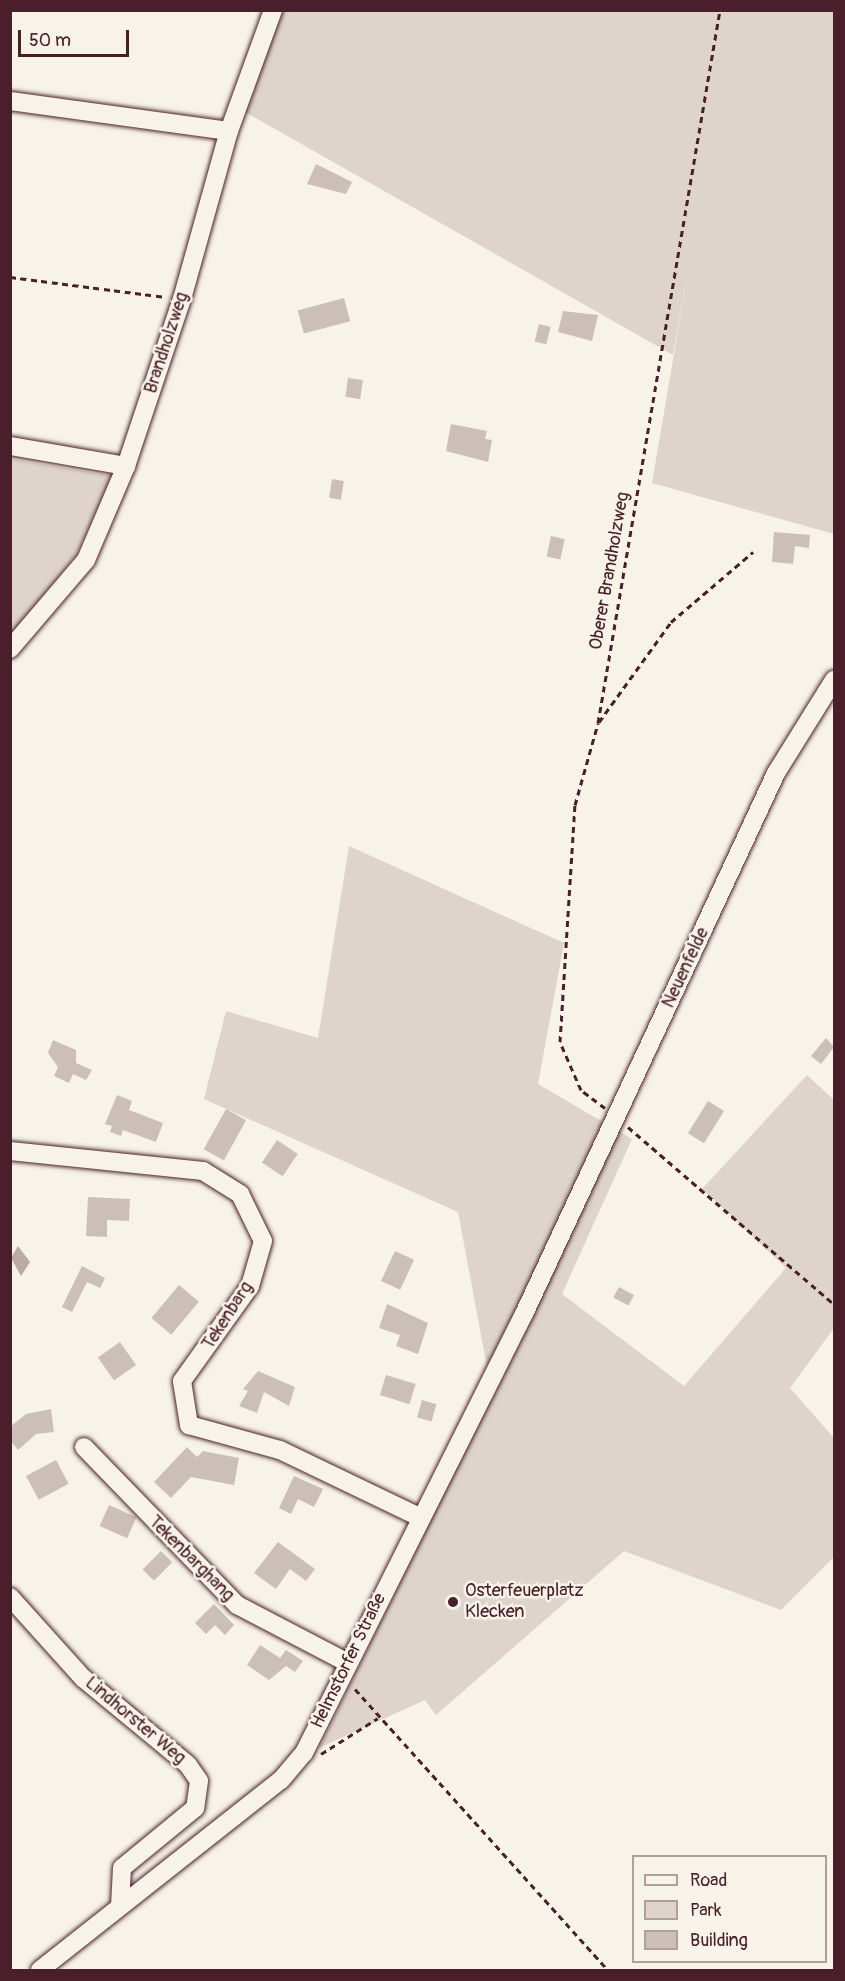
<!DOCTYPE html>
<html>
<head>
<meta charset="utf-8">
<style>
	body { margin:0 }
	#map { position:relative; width:845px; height:1981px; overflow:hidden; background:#f7f3e8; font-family:Pangolin,sans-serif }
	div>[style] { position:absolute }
	.green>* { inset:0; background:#ded4cc }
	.water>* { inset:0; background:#bcaaa7 }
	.building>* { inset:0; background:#ccbfb9; transform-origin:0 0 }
	.path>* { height:3px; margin-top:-1.5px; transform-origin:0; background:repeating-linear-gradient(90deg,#4a1f2b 0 6px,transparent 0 10.5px) }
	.roads { filter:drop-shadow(0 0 2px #4a1f2b) drop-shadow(0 0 2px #4a1f2b) }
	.minor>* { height:18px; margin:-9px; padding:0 9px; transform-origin:9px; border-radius:9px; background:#f7f3e8 }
	.dots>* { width:16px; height:16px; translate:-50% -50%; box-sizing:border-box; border:3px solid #f7f3e8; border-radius:50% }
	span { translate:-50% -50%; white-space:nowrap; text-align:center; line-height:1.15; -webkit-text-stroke:5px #f7f3e8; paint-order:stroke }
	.street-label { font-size:18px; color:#4a1f2b }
	.poi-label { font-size:18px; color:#4a1f2b }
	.left { translate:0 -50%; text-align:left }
	.frame { position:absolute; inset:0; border:12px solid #4a1f2b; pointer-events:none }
	.legend { position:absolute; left:632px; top:1855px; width:195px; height:108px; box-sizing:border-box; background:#f7f3e8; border:2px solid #b29e9c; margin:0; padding:8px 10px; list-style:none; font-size:18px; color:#4a1f2b }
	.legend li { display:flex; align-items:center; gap:12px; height:30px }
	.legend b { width:30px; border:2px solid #b29e9c }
	.scale { position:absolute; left:18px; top:30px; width:111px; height:27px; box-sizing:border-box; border:3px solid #4a1f2b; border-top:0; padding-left:8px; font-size:18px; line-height:21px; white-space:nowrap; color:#4a1f2b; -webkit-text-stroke:4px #f7f3e8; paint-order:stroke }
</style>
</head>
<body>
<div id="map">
	<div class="green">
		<i style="clip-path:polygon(281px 11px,834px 11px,834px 534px,652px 483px,688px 271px,673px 355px,245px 112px)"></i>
		<i style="clip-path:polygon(11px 459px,112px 476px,77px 554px,11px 636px)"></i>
		<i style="clip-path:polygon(349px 846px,564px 943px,538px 1084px,632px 1139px,562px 1294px,684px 1386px,786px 1268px,702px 1189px,807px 1075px,834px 1100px,834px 1328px,790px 1388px,834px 1438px,834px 1557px,781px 1610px,624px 1551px,436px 1715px,425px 1700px,319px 1748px,492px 1394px,458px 1212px,204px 1099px,226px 1011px,318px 1038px)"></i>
	</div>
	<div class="water">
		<i style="clip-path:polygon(18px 1246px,30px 1262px,21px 1276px,11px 1258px)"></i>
	</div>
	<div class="building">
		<i style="clip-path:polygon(316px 164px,352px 182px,346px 194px,307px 184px)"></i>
		<i style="left:344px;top:298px;width:24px;height:48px;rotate:75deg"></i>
		<i style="clip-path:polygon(563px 311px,598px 315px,592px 341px,558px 332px)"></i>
		<i style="left:539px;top:324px;width:12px;height:18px;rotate:14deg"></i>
		<i style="left:348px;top:378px;width:15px;height:19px;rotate:8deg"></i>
		<i style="clip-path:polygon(451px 424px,487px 431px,485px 439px,492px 440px,488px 462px,446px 451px)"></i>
		<i style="left:332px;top:479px;width:12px;height:19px;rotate:9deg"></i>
		<i style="clip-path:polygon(774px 532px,810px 535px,809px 548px,795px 546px,793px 564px,772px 562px)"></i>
		<i style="left:551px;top:536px;width:14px;height:21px;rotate:12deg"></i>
		<i style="clip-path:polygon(826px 1038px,834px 1047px,821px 1064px,811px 1056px)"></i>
		<i style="clip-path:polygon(53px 1040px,76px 1050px,76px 1063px,92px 1070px,86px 1080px,73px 1074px,69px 1083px,54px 1076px,58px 1067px,48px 1053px)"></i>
		<i style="clip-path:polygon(117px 1095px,132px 1101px,129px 1110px,163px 1123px,156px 1142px,123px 1130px,121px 1136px,110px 1132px,112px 1126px,105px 1124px)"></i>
		<i style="left:708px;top:1101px;width:19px;height:38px;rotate:32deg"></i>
		<i style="left:226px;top:1109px;width:23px;height:46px;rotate:29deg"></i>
		<i style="left:277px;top:1140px;width:25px;height:27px;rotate:34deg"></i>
		<i style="clip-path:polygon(88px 1197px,130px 1199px,129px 1221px,107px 1220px,107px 1237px,86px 1236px)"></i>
		<i style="left:395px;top:1251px;width:21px;height:33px;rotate:25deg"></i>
		<i style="clip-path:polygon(82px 1266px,105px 1278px,100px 1288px,87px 1282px,72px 1312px,62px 1307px)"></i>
		<i style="left:179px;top:1285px;width:26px;height:43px;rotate:40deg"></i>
		<i style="left:619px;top:1287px;width:17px;height:12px;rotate:28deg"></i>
		<i style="clip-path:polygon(387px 1304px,428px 1323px,418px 1354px,396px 1346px,400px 1335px,379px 1328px)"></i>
		<i style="left:120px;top:1342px;width:28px;height:27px;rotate:55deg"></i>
		<i style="clip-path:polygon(258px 1371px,295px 1387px,289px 1406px,264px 1392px,257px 1413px,239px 1406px,248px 1391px,243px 1389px)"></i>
		<i style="left:386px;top:1375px;width:31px;height:21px;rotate:17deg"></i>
		<i style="left:422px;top:1400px;width:15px;height:18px;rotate:16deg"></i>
		<i style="clip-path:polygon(51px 1409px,54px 1432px,36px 1434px,18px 1450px,10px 1440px,10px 1427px,26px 1414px)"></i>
		<i style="clip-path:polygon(187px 1447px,197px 1457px,203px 1451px,239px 1458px,234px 1485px,191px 1477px,171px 1498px,154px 1482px)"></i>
		<i style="left:56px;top:1460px;width:27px;height:34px;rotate:62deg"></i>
		<i style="clip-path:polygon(294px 1476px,323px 1489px,314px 1507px,298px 1499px,291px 1514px,279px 1508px)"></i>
		<i style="left:109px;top:1505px;width:30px;height:23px;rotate:24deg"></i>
		<i style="clip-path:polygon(278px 1542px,315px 1569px,306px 1581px,290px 1569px,276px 1589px,254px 1573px)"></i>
		<i style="left:161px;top:1551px;width:16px;height:26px;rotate:45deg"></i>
		<i style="clip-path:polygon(214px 1604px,234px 1625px,225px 1635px,215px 1625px,206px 1634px,195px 1623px)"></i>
		<i style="clip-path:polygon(260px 1645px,280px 1658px,286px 1650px,303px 1661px,295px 1672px,286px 1666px,269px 1680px,247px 1665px)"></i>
	</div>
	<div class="path">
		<i style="left:10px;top:277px;width:157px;rotate:7.3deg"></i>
		<i style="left:599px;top:722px;width:123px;rotate:-54.2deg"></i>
		<i style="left:671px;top:622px;width:108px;rotate:-40.5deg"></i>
		<i style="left:605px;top:1108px;width:30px;rotate:-143deg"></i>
		<i style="left:581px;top:1090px;width:52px;rotate:-113.6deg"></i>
		<i style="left:560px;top:1042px;width:237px;rotate:-86.4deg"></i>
		<i style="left:575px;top:805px;width:85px;rotate:-74.3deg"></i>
		<i style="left:598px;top:723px;width:723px;rotate:-80.29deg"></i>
		<i style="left:628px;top:1127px;width:272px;rotate:40.7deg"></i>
		<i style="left:355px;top:1689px;width:378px;rotate:48deg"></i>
		<i style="left:321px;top:1754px;width:67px;rotate:-32.3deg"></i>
	</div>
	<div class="roads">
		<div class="minor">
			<i style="left:10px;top:101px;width:221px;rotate:7.8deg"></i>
			<i style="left:10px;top:446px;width:118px;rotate:9.8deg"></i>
			<i style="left:10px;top:649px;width:117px;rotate:-49.5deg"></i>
			<i style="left:86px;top:560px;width:102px;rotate:-66.9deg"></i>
			<i style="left:126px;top:466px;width:176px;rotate:-71.5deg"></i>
			<i style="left:182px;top:299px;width:174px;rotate:-74.4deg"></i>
			<i style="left:229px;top:131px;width:129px;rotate:-70deg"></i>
			<i style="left:10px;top:1151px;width:194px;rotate:5.9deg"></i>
			<i style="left:203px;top:1171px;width:44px;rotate:31.9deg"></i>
			<i style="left:240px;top:1194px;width:52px;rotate:63.9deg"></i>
			<i style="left:263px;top:1241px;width:47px;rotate:106.1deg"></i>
			<i style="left:250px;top:1286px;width:117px;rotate:125.6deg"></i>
			<i style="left:182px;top:1381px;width:45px;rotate:81deg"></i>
			<i style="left:189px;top:1425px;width:94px;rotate:15.4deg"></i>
			<i style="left:280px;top:1450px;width:154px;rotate:25.7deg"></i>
			<i style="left:84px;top:1447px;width:220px;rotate:45.9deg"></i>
			<i style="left:237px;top:1605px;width:125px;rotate:27.6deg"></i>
			<i style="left:10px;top:1597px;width:109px;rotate:48deg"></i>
			<i style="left:83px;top:1678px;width:136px;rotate:39.6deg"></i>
			<i style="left:188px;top:1765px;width:19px;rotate:55deg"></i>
			<i style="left:199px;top:1781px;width:27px;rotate:98deg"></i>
			<i style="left:195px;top:1808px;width:94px;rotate:140.6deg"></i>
			<i style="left:122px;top:1868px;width:38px;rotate:93deg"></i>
			<i style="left:40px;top:1970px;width:307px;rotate:-38.3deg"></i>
			<i style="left:281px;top:1780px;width:35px;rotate:-50deg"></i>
			<i style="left:304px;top:1753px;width:491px;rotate:-63.4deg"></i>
			<i style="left:524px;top:1314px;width:597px;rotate:-65.02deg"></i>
			<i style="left:776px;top:773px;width:110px;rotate:-58.1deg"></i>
		</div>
	</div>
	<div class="dots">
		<i style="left:453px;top:1602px;background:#4a1f2b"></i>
	</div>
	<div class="street-label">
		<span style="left:167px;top:343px;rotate:-72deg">Brandholzweg</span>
		<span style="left:610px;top:571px;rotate:-80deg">Oberer Brandholzweg</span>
		<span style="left:686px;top:968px;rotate:-65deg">Neuenfelde</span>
		<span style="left:228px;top:1316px;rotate:-57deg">Tekenbarg</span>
		<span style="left:191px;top:1559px;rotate:45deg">Tekenbarghang</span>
		<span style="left:349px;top:1661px;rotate:-64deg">Helmstorfer Straße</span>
		<span style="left:135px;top:1721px;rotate:40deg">Lindhorster Weg</span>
	</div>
	<div class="poi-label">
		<span class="left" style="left:465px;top:1602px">Osterfeuerplatz<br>Klecken</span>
	</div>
	<div class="frame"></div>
	<ul class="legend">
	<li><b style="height:8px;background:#f7f3e8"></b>Road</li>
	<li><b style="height:16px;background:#ded4cc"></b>Park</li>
	<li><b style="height:16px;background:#ccbfb9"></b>Building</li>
	</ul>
	<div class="scale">50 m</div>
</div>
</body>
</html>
